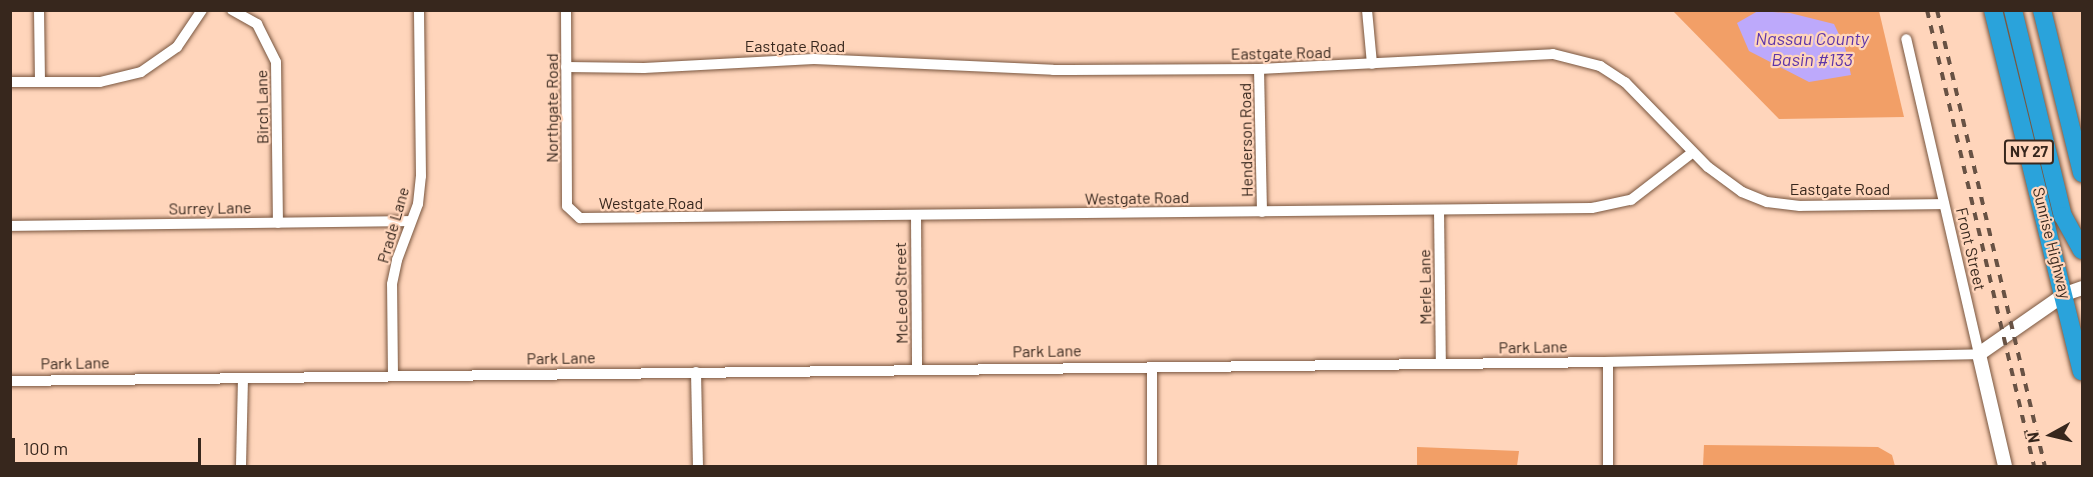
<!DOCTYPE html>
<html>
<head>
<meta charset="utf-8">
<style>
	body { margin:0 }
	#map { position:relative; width:2093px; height:477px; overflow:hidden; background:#ffd5bb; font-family:Barlow,sans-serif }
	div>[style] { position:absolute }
	.built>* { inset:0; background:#f8c8a9 }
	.green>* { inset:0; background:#f29f67 }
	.water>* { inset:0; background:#bda9fb }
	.roads { filter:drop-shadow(0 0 2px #79563f) drop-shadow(0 0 2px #79563f) }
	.street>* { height:10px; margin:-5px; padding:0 5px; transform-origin:5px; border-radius:5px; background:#fff }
	.secondary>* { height:14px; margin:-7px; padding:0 7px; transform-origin:7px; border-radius:7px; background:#fff }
	.highway>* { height:18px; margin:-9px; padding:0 9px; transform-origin:9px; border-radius:9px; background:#2aa3db }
	.rail>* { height:4px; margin-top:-2px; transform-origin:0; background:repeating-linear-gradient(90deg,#685244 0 8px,transparent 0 16px) }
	span { translate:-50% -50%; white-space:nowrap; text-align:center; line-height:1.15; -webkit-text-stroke:4.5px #ffd5bb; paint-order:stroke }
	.shield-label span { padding:2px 4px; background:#ffd5bb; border:2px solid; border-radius:4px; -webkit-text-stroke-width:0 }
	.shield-label { font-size:15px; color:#37271d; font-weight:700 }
	.street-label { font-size:16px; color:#37271d }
	.water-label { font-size:18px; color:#5e35a9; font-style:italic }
	.frame { position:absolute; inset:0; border:12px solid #37271d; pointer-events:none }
	.north { position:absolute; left:2021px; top:405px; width:60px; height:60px; -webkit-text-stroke:4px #ffd5bb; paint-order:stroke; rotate:262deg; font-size:16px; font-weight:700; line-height:24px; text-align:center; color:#37271d }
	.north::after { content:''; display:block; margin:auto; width:21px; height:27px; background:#37271d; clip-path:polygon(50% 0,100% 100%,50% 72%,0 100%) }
	.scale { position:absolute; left:12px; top:438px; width:189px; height:27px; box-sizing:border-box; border:3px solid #37271d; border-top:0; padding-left:8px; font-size:18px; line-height:21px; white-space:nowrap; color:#37271d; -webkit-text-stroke:4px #ffd5bb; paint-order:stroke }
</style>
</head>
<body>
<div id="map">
	<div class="built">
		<i style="clip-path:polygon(2055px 11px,2082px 11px,2082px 121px)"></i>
	</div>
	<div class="green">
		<i style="clip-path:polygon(1673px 11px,1879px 11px,1904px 117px,1779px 119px)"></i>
		<i style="clip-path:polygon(1704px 445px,1878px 447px,1892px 455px,1895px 466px,1703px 466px)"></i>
		<i style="clip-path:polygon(1417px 447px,1519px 451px,1517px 466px,1417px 466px)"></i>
	</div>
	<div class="water">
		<i style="clip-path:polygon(1758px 11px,1790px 13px,1834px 24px,1845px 47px,1851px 75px,1809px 82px,1749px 51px,1737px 23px)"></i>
	</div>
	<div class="roads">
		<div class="street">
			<i style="left:39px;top:10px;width:72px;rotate:89.2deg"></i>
			<i style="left:232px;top:10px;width:29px;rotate:29deg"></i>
			<i style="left:257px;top:24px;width:42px;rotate:63.4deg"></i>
			<i style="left:276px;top:62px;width:161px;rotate:89.3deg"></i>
			<i style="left:566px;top:10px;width:196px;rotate:89.7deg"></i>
			<i style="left:567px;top:206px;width:18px;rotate:43deg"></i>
			<i style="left:580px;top:218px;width:1012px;rotate:-0.57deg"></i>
			<i style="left:1592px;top:208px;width:40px;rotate:-12deg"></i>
			<i style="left:1631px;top:200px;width:78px;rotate:-37.7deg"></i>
			<i style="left:1367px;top:10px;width:54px;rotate:84.7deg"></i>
			<i style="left:566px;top:67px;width:78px;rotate:0.7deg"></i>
			<i style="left:644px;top:68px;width:170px;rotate:-3deg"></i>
			<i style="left:814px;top:59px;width:239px;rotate:2.6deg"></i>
			<i style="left:1053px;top:70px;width:206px;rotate:-0.3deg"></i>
			<i style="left:1259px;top:69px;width:294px;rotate:-2.9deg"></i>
			<i style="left:1553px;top:54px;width:49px;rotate:14.3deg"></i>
			<i style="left:1600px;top:66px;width:30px;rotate:33deg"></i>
			<i style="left:1625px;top:82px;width:119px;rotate:45.7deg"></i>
			<i style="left:1708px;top:167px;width:42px;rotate:36.3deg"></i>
			<i style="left:1742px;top:192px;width:27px;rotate:22deg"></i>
			<i style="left:1767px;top:202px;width:33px;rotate:7deg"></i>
			<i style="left:1800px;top:206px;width:144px;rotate:-0.8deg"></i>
			<i style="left:1259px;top:69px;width:143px;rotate:88.8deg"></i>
			<i style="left:10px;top:82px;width:90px"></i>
			<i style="left:100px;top:82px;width:42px;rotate:-13.7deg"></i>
			<i style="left:141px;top:72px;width:44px;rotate:-34.8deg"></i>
			<i style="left:177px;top:47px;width:45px;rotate:-56deg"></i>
			<i style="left:1439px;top:210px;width:154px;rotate:89.3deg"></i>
			<i style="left:916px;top:216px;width:153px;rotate:89.6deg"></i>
			<i style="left:10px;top:226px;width:400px;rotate:-0.7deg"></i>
			<i style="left:696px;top:372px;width:94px;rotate:88.8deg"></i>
			<i style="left:393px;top:376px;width:92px;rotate:-90.6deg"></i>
			<i style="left:392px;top:284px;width:25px;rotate:-78deg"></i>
			<i style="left:397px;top:260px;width:60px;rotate:-69.4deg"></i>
			<i style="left:418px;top:204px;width:28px;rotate:-84deg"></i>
			<i style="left:421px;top:176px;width:166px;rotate:-90.7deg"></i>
			<i style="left:10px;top:381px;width:1598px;rotate:-0.68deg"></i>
			<i style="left:1608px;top:362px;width:371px;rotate:-1.2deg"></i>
			<i style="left:1979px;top:354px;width:323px;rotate:-103deg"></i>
			<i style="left:241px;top:466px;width:88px;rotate:-88.7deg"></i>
			<i style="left:1152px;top:466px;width:99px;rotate:-90deg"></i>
			<i style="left:1608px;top:466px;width:104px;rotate:-90deg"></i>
		</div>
		<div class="secondary">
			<i style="left:2005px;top:466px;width:115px;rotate:-103.1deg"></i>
			<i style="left:1979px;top:354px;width:105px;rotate:-34.9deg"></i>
			<i style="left:2065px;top:294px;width:18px;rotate:-19deg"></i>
		</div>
		<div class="highway">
			<i style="left:1993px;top:10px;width:372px;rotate:76.2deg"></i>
			<i style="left:2013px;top:10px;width:212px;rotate:76.4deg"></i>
			<i style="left:2063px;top:216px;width:39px;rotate:61deg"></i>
			<i style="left:2042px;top:10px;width:168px;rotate:76.2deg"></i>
		</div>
	</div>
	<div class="rail">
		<i style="left:1927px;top:10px;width:468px;rotate:76.8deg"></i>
		<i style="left:1937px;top:10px;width:469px;rotate:76.7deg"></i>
	</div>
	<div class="shield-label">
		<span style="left:2029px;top:152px">NY 27</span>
	</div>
	<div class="street-label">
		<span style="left:795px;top:46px">Eastgate Road</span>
		<span style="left:1281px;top:53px;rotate:-1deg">Eastgate Road</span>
		<span style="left:262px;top:107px;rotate:-91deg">Birch Lane</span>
		<span style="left:552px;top:108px;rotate:-90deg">Northgate Road</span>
		<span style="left:1246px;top:140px;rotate:-91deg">Henderson Road</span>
		<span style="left:1840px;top:189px">Eastgate Road</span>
		<span style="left:1137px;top:198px;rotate:-1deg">Westgate Road</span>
		<span style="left:651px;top:203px">Westgate Road</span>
		<span style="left:210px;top:208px;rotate:-1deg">Surrey Lane</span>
		<span style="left:393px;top:225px;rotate:-74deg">Prade Lane</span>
		<span style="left:2052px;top:243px;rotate:76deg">Sunrise Highway</span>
		<span style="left:1971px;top:249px;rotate:77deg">Front Street</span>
		<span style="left:1425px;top:287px;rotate:-91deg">Merle Lane</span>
		<span style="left:901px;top:293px;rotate:-91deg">McLeod Street</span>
		<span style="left:1533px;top:347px;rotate:-1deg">Park Lane</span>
		<span style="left:1047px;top:351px;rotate:-1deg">Park Lane</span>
		<span style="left:561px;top:358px;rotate:-1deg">Park Lane</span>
		<span style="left:75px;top:363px;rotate:-1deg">Park Lane</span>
	</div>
	<div class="water-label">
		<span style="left:1812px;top:49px">Nassau County<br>Basin #133</span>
	</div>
	<div class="frame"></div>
	<div class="north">N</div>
	<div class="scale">100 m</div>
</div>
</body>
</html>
